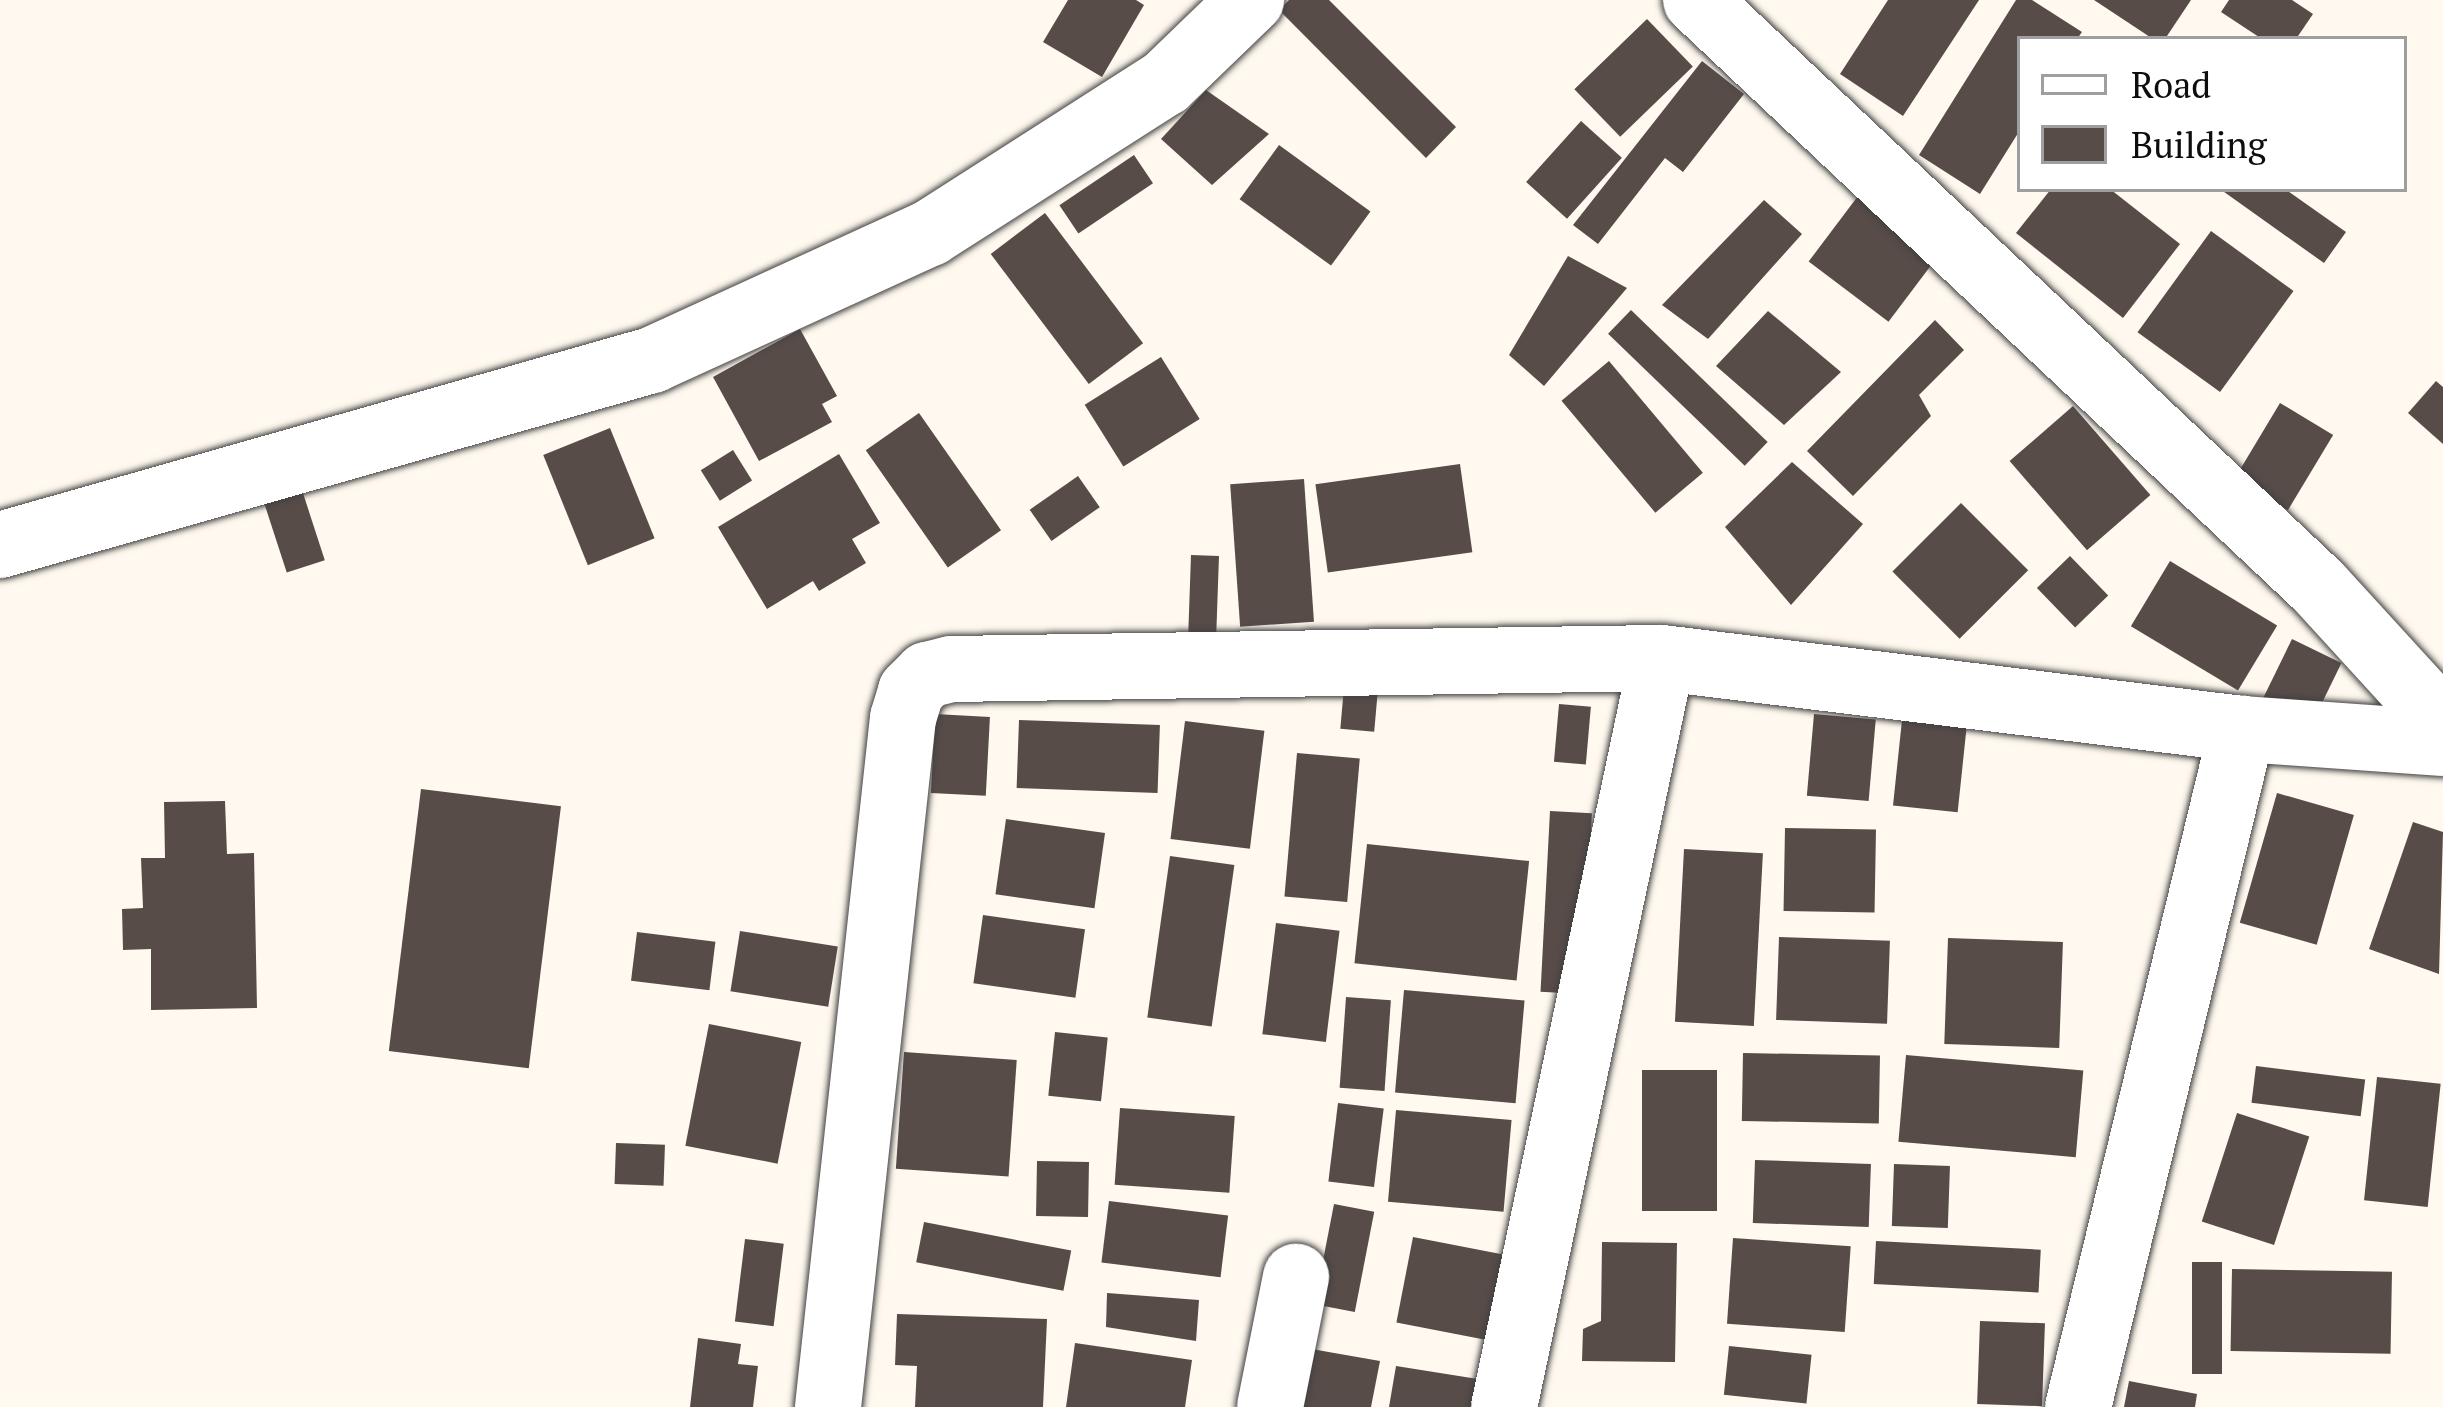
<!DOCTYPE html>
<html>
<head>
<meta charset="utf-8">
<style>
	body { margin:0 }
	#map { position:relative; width:2443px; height:1407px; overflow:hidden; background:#fff9ef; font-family:"PT Serif",serif }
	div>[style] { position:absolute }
	.building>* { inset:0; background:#584c49; transform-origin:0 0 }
	.roads { filter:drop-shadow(0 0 3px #414141) drop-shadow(0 0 3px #414141) }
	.minor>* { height:66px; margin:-33px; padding:0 33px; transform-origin:33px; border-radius:33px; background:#fff }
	span { translate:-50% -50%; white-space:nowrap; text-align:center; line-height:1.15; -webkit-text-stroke:12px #fff; paint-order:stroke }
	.legend { position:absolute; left:2017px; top:36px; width:390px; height:156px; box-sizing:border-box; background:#fff; border:3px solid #9f9f9f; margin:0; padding:15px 21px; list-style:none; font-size:36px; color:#0e0e0e }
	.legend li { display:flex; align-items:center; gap:24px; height:60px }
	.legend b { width:60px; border:3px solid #9f9f9f }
</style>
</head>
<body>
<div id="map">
	<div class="building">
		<i style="clip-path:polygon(1068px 0,1136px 0,1144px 5px,1102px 77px,1043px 42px)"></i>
		<i style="clip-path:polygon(1289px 0,1329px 0,1456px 127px,1426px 158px,1279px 10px)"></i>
		<i style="clip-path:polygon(1888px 0,1979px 0,1903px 116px,1840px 74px)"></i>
		<i style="clip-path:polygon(2016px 0,2032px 0,2082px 32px,2077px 39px,2020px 39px,2020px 130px,1980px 194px,1919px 155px)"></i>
		<i style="clip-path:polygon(2094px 0,2191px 0,2165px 39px,2153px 39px)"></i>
		<i style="clip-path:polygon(2229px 0,2292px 0,2313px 14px,2296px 39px,2262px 39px,2221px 12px)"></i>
		<i style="left:1647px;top:19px;width:66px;height:101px;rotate:46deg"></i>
		<i style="clip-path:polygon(1702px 61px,1744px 94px,1683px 172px,1665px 158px,1598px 244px,1573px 225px)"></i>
		<i style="clip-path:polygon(1206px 90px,1269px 134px,1212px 185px,1161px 139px)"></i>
		<i style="left:1581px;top:121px;width:55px;height:82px;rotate:42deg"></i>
		<i style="left:1279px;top:145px;width:113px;height:67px;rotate:36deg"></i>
		<i style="left:1134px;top:155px;width:34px;height:90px;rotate:56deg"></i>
		<i style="clip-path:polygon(2051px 189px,2110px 189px,2180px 244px,2123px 318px,2016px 233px)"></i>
		<i style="clip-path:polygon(2220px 189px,2285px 189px,2346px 232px,2324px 263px)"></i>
		<i style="left:1858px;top:196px;width:100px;height:82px;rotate:37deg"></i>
		<i style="clip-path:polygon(1764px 200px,1802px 234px,1708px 339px,1662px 305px)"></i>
		<i style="left:1045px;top:213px;width:163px;height:68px;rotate:53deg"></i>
		<i style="left:2211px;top:231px;width:102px;height:125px;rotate:36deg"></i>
		<i style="clip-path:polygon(1568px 256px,1627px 288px,1544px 386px,1509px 355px)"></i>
		<i style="left:1631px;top:310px;width:190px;height:33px;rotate:44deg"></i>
		<i style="clip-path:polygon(1768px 311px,1841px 372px,1784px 425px,1716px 366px)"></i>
		<i style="clip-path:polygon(1935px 320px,1964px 350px,1919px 395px,1931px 416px,1853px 496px,1807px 451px)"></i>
		<i style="clip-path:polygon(800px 329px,837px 396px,822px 404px,832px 422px,759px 461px,713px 377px)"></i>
		<i style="left:1161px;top:357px;width:73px;height:90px;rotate:58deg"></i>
		<i style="left:1609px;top:361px;width:146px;height:62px;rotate:50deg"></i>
		<i style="clip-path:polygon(2436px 381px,2443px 387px,2443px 444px,2408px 413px)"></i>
		<i style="left:2280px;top:403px;width:62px;height:88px;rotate:31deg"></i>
		<i style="left:2073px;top:406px;width:118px;height:84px;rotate:49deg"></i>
		<i style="left:919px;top:413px;width:143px;height:65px;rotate:55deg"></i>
		<i style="left:610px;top:428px;width:119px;height:72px;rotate:68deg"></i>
		<i style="left:733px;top:450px;width:36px;height:38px;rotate:58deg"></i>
		<i style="clip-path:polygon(839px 454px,880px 523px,852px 539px,866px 563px,819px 591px,813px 581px,767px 609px,718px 527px)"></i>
		<i style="clip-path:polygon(1792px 462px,1863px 524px,1791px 605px,1725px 527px)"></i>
		<i style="left:1460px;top:464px;width:89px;height:146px;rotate:82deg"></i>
		<i style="left:1078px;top:476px;width:38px;height:59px;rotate:55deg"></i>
		<i style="left:1304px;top:479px;width:143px;height:74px;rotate:86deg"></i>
		<i style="left:301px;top:487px;width:77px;height:40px;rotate:72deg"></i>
		<i style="left:1961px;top:503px;width:95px;height:97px;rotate:45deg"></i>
		<i style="left:1191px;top:555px;width:28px;height:77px;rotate:2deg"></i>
		<i style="left:2070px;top:556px;width:55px;height:46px;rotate:46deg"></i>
		<i style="left:2170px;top:561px;width:125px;height:76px;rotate:31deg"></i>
		<i style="left:2292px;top:639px;width:55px;height:66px;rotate:26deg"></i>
		<i style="left:1344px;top:687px;width:34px;height:42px;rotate:5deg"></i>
		<i style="left:1559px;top:704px;width:32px;height:58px;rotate:5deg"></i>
		<i style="left:935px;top:714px;width:55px;height:79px;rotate:3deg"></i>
		<i style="left:1814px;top:714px;width:62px;height:82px;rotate:5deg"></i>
		<i style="left:1019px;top:720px;width:141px;height:68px;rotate:2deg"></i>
		<i style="left:1902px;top:720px;width:65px;height:86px;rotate:6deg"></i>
		<i style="left:1185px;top:721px;width:80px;height:119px;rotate:7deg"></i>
		<i style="left:1297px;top:753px;width:63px;height:144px;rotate:5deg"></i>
		<i style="left:421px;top:789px;width:141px;height:264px;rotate:7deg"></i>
		<i style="left:2277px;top:793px;width:80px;height:135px;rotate:16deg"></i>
		<i style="clip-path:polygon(225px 801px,227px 854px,254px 853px,257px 1008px,151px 1010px,151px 949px,123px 950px,122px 909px,143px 908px,141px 858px,165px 858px,164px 802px)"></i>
		<i style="left:1550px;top:811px;width:42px;height:181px;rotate:3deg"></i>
		<i style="left:1006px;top:819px;width:100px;height:76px;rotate:8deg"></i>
		<i style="clip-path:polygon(2413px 822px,2443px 832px,2439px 974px,2369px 949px)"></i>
		<i style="left:1785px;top:828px;width:91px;height:83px;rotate:1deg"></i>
		<i style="left:1367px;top:844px;width:163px;height:120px;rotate:6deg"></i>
		<i style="left:1684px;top:849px;width:79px;height:173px;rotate:3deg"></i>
		<i style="left:1170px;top:856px;width:65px;height:163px;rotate:8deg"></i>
		<i style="left:983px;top:915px;width:103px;height:69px;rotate:8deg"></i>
		<i style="left:1276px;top:923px;width:64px;height:112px;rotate:7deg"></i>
		<i style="left:740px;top:931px;width:99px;height:61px;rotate:9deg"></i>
		<i style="left:637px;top:932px;width:79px;height:49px;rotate:7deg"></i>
		<i style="left:1779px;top:937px;width:111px;height:83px;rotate:2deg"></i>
		<i style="left:1948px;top:938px;width:115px;height:106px;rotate:2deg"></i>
		<i style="left:1404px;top:990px;width:121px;height:103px;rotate:5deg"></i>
		<i style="left:1346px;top:997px;width:45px;height:91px;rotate:4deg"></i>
		<i style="left:709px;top:1024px;width:94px;height:124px;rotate:11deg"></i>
		<i style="left:1055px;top:1032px;width:53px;height:64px;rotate:6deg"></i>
		<i style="left:904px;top:1052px;width:113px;height:117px;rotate:4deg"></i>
		<i style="left:1743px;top:1053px;width:137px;height:68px;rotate:1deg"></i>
		<i style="left:1906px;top:1055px;width:178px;height:87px;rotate:5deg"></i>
		<i style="left:2256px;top:1066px;width:110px;height:37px;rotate:7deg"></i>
		<i style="left:1642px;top:1070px;width:75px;height:141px"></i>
		<i style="left:2377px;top:1077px;width:64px;height:124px;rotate:6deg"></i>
		<i style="left:1338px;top:1103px;width:46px;height:79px;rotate:7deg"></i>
		<i style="left:1120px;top:1108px;width:115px;height:77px;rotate:4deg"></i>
		<i style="left:1396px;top:1110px;width:116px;height:92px;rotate:5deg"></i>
		<i style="left:2237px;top:1113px;width:76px;height:114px;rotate:18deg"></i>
		<i style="left:616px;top:1143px;width:49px;height:41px;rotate:2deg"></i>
		<i style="left:1755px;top:1160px;width:116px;height:63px;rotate:2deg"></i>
		<i style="left:1037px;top:1161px;width:52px;height:55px;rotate:1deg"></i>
		<i style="left:1894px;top:1164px;width:56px;height:62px;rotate:2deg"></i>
		<i style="left:1109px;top:1201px;width:120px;height:62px;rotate:7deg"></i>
		<i style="left:1334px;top:1204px;width:41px;height:102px;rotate:11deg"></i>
		<i style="left:924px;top:1222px;width:150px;height:41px;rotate:11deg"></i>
		<i style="left:1413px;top:1237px;width:109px;height:87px;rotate:11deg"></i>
		<i style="left:1733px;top:1238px;width:118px;height:86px;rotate:4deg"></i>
		<i style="left:745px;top:1239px;width:39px;height:83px;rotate:7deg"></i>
		<i style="left:1876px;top:1241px;width:165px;height:43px;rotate:3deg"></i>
		<i style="clip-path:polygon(1602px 1242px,1677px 1243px,1675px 1362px,1582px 1361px,1583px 1329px,1601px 1321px)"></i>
		<i style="left:2192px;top:1262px;width:30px;height:112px"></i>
		<i style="left:2232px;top:1269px;width:160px;height:82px;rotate:1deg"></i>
		<i style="clip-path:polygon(1107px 1293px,1199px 1300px,1196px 1341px,1106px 1327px)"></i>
		<i style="clip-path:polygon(897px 1314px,1047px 1319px,1043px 1407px,915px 1407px,917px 1366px,895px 1365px)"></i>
		<i style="left:1980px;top:1321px;width:65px;height:83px;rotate:2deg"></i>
		<i style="clip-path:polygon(698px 1338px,741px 1344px,738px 1364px,758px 1366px,753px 1407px,690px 1407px)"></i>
		<i style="clip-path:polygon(1075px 1343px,1192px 1360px,1185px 1407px,1066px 1407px)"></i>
		<i style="left:1729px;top:1346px;width:83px;height:49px;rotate:6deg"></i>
		<i style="clip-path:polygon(1300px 1347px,1380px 1361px,1371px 1407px,1289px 1407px)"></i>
		<i style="clip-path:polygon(1396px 1366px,1484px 1380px,1479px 1407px,1389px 1407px)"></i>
		<i style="clip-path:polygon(2129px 1381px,2197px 1394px,2195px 1407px,2124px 1407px)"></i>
	</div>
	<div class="roads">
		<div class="minor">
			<i style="left:1696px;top:0;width:856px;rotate:43.3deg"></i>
			<i style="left:2319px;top:587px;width:184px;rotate:47.6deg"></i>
			<i style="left:0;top:545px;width:678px;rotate:-15.84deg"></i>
			<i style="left:652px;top:360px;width:306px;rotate:-24.6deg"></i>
			<i style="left:930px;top:233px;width:279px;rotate:-32.6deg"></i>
			<i style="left:1165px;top:83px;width:120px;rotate:-44deg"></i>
			<i style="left:828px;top:1407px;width:693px;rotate:-83.79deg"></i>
			<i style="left:903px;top:718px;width:28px;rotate:-73deg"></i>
			<i style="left:911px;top:691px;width:23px;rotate:-45deg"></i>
			<i style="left:927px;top:675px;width:25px;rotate:-14deg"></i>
			<i style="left:951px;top:669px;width:711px;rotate:-0.89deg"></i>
			<i style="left:1662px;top:658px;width:584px;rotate:6.98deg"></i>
			<i style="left:2242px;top:729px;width:201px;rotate:4deg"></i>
			<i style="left:1270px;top:1407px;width:133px;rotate:-78.7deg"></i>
			<i style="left:1504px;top:1407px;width:765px;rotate:-78.09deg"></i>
			<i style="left:2078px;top:1407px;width:698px;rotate:-76.4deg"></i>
		</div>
	</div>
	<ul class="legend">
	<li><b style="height:15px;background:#fff"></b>Road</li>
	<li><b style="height:33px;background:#584c49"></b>Building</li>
	</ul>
</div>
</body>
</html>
